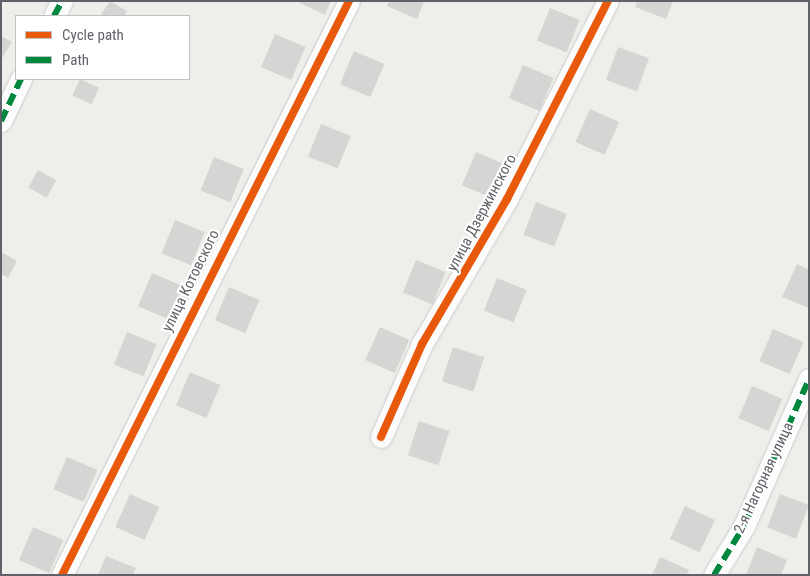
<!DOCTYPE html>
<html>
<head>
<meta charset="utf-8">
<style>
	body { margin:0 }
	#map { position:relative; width:810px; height:576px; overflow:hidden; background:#efeeea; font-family:"Roboto Condensed",sans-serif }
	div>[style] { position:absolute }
	.building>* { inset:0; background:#d6d5d3; transform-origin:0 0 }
	.roads { filter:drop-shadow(0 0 1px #cbcccc) drop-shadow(0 0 1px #cbcccc) }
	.street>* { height:21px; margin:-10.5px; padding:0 10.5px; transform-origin:10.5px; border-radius:10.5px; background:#fdfcfc }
	.quiet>* { height:6px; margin-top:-3px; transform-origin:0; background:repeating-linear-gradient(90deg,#00873e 0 12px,transparent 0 18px) }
	.cycleway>* { height:8px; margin:-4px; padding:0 4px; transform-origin:4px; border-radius:4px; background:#e8590c }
	span { translate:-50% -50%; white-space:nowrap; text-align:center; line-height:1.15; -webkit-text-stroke:4px #fff; paint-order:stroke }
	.street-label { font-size:15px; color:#5f6368 }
	.frame { position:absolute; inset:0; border:2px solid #5f6368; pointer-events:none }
	.legend { position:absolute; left:15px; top:15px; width:175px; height:65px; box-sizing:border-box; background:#fff; border:1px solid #bfc1c3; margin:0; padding:6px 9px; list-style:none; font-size:15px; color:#5f6368 }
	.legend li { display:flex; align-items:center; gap:10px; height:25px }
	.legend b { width:25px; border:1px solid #bfc1c3 }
</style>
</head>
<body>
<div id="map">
	<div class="building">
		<i style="clip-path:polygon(110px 1px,127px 11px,124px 16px,100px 16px)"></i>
		<i style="clip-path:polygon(296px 1px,331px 1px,325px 15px)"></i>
		<i style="clip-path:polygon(389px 1px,424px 1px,417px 19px,387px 6px)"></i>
		<i style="clip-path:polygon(638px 1px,673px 1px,666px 19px,635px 7px)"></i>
		<i style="left:550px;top:8px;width:32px;height:35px;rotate:22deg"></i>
		<i style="left:275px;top:34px;width:33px;height:36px;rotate:23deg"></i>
		<i style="clip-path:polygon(1px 36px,12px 42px,1px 60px)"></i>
		<i style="left:618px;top:47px;width:33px;height:35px;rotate:20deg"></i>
		<i style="left:354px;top:51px;width:33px;height:36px;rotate:23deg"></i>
		<i style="left:523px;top:65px;width:33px;height:36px;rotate:23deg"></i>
		<i style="left:80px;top:79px;width:21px;height:18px;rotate:25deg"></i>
		<i style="left:590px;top:109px;width:32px;height:36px;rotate:24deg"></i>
		<i style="left:321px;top:124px;width:32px;height:35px;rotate:22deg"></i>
		<i style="left:476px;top:152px;width:33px;height:36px;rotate:23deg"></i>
		<i style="left:214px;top:157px;width:32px;height:36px;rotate:22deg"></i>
		<i style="left:38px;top:170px;width:21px;height:20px;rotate:29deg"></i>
		<i style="left:536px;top:202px;width:33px;height:35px;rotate:21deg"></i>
		<i style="left:175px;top:220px;width:32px;height:36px;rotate:22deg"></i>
		<i style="clip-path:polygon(1px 252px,17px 261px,8px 278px,1px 274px)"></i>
		<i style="left:416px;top:260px;width:32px;height:35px;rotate:22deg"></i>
		<i style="clip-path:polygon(797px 264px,809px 270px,809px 308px,782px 297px)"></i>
		<i style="left:152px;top:273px;width:33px;height:36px;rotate:23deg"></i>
		<i style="left:497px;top:278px;width:32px;height:35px;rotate:22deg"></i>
		<i style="left:229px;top:287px;width:33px;height:36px;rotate:23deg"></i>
		<i style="left:380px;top:327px;width:32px;height:36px;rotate:24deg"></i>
		<i style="left:773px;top:329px;width:33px;height:35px;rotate:23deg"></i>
		<i style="left:127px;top:332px;width:32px;height:35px;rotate:22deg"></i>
		<i style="left:453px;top:347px;width:33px;height:36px;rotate:18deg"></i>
		<i style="left:190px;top:372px;width:33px;height:36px;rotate:23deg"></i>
		<i style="left:752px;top:386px;width:33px;height:35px;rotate:23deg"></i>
		<i style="left:419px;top:421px;width:32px;height:36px;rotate:18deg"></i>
		<i style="left:67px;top:457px;width:33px;height:35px;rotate:23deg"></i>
		<i style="left:130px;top:494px;width:32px;height:36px;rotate:24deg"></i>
		<i style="left:780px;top:494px;width:31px;height:36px;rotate:21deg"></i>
		<i style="left:685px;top:506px;width:33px;height:36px;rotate:25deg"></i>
		<i style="left:33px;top:527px;width:33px;height:36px;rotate:23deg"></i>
		<i style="clip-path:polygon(757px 547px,787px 560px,781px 575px,746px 575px)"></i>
		<i style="clip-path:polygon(106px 556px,136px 568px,133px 575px,98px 575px)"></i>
		<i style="clip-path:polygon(660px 557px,689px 570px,687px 575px,652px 575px)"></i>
	</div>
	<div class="roads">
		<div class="street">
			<i style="left:54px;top:16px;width:17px;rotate:-62deg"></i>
			<i style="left:1px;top:121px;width:47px;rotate:-64.5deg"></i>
			<i style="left:381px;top:437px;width:102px;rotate:-66.2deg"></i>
			<i style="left:422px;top:344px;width:168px;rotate:-59.6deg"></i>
			<i style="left:507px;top:199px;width:222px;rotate:-63deg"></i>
			<i style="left:62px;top:575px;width:642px;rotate:-63.43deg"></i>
			<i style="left:714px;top:575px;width:57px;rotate:-58.5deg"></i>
			<i style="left:744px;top:526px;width:161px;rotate:-66.1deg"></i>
		</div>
	</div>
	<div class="quiet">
		<i style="left:54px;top:16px;width:17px;rotate:-62deg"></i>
		<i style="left:1px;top:121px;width:47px;rotate:-64.5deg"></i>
		<i style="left:714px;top:575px;width:57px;rotate:-58.5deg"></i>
		<i style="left:744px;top:526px;width:161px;rotate:-66.1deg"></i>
	</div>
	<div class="cycleway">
		<i style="left:381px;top:437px;width:102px;rotate:-66.2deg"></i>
		<i style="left:422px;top:344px;width:168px;rotate:-59.6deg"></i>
		<i style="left:507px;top:199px;width:222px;rotate:-63deg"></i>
		<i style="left:62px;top:575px;width:642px;rotate:-63.43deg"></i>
	</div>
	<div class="street-label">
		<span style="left:482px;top:213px;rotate:-62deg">улица Дзержинского</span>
		<span style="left:191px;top:281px;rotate:-64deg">улица Котовского</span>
		<span style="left:764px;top:478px;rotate:-65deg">2-я Нагорная улица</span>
	</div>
	<div class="frame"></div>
	<ul class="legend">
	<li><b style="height:6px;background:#e8590c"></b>Cycle path</li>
	<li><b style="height:6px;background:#00873e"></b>Path</li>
	</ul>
</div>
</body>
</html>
